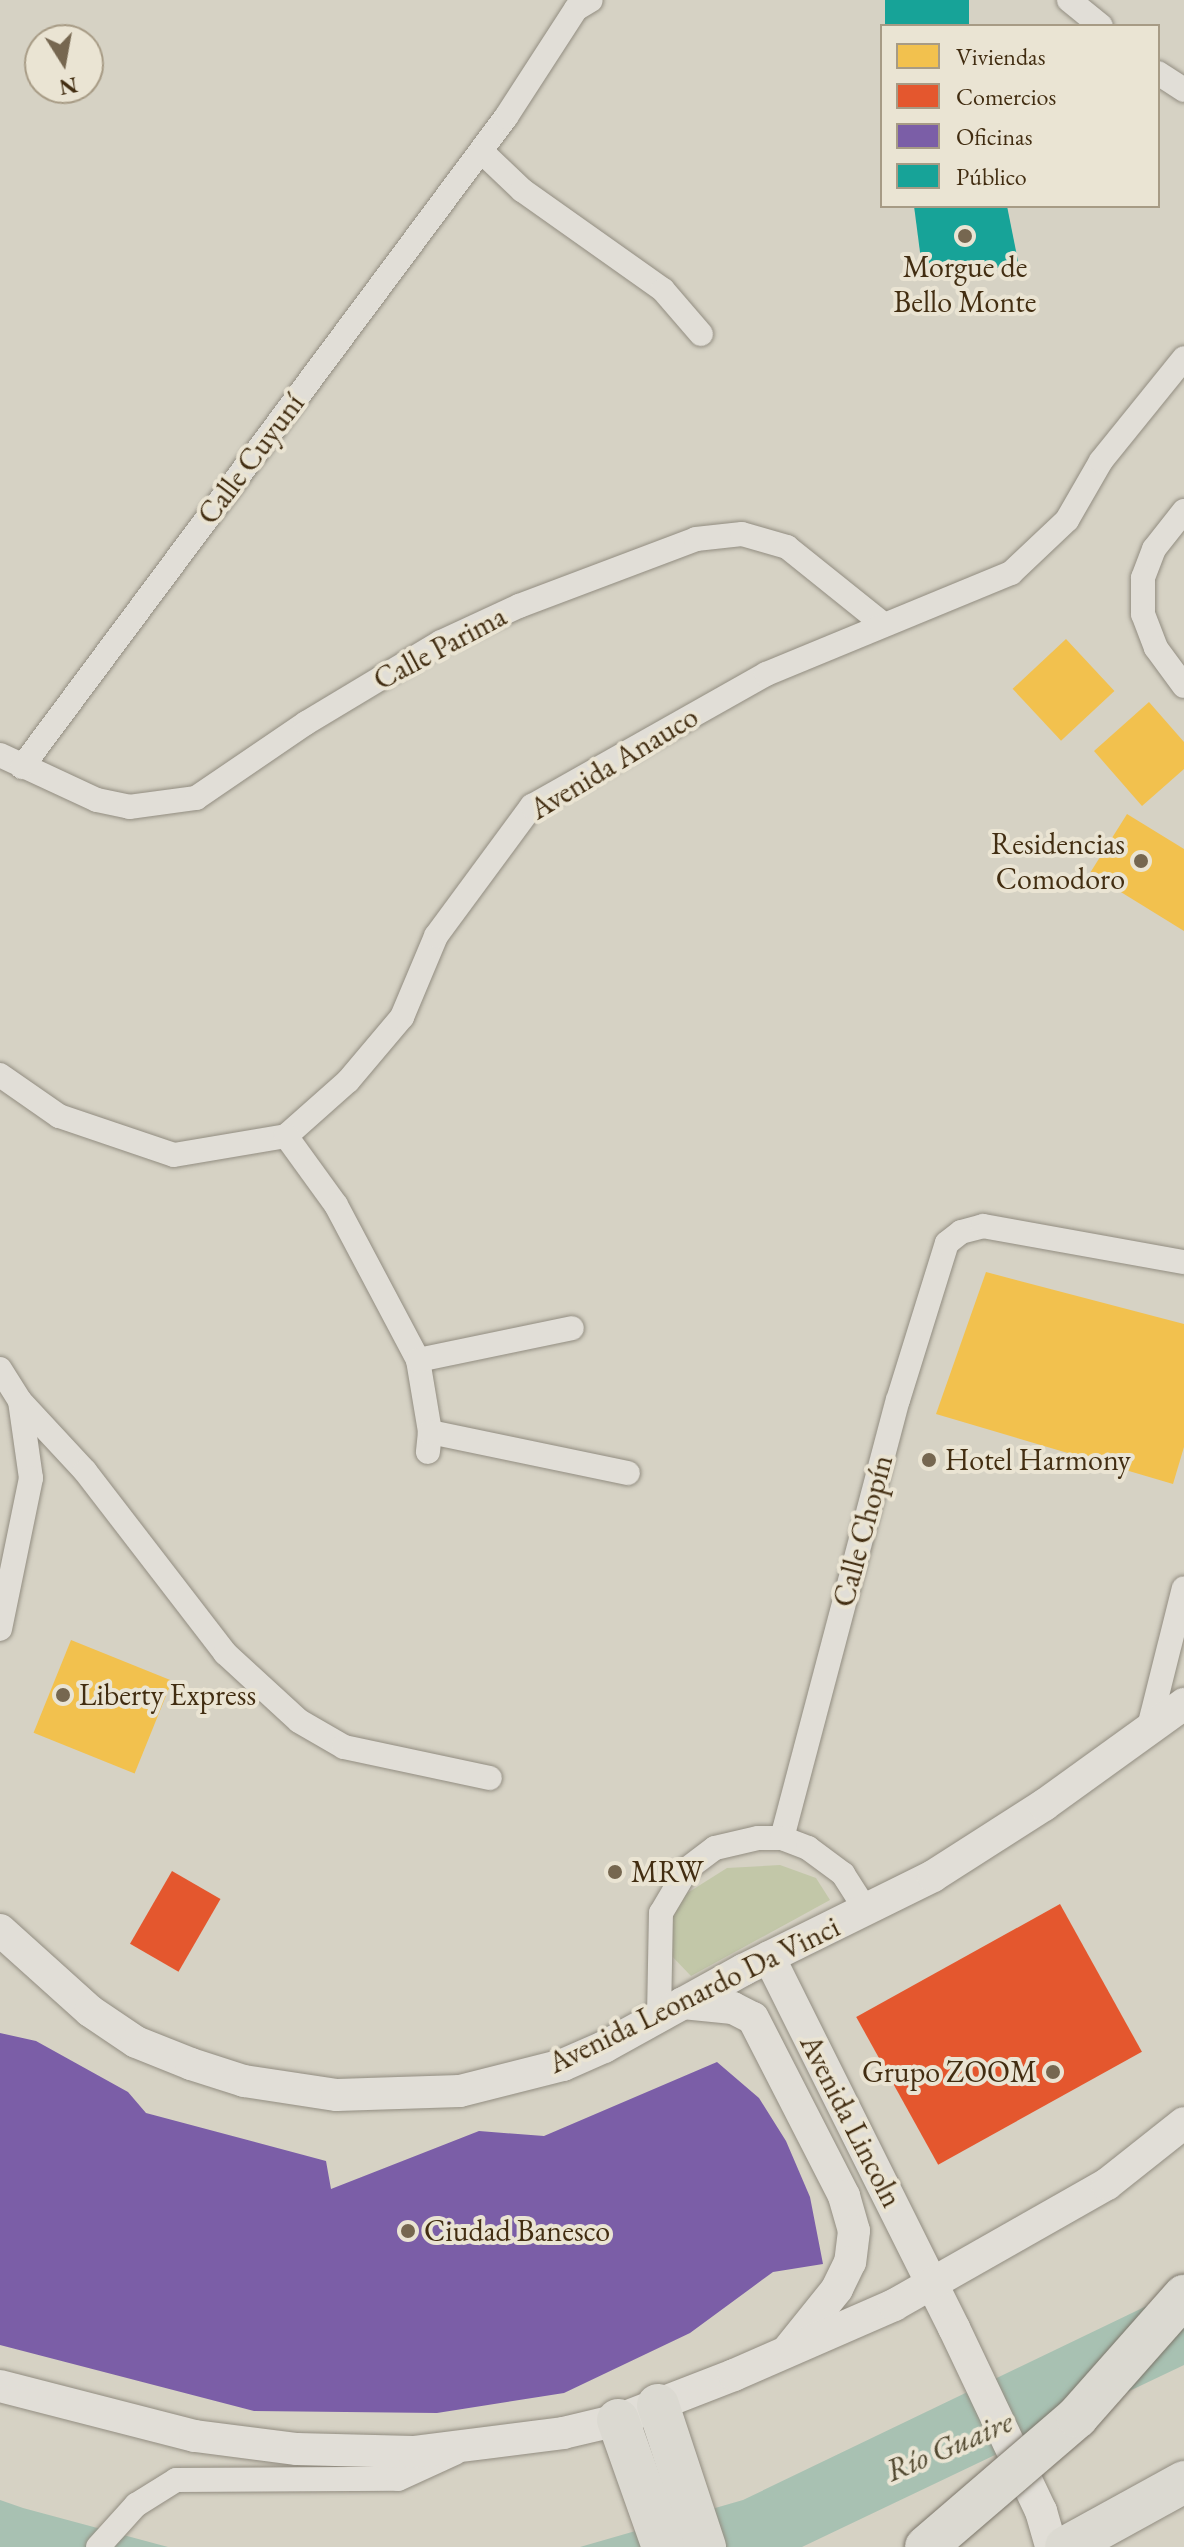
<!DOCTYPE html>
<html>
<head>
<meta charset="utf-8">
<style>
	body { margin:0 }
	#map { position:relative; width:1184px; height:2547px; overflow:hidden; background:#d6d2c4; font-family:"EB Garamond",serif }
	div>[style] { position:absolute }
	.green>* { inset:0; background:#c2c7a8 }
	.water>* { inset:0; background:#a8c1b2 }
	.homes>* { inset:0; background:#f2c14e; transform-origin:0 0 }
	.shops>* { inset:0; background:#e4572e; transform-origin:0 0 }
	.offices>* { inset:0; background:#7b5ea7 }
	.public>* { inset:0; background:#17a398; transform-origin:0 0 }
	.roads { filter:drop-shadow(0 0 2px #928d81) drop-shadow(0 0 2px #928d81) }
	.street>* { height:24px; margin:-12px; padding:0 12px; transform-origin:12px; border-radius:12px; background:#e1ded7 }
	.secondary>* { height:32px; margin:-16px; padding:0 16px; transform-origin:16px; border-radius:16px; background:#e1ded7 }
	.highway>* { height:42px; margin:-21px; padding:0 21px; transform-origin:21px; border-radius:21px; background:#dbd9d1 }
	.bridges { filter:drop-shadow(0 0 2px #7c766a) drop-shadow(0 0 2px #7c766a) }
	.highway-bridge>* { height:42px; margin:-21px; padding:0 21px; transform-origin:21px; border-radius:21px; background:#dbd9d1 }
	.dots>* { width:22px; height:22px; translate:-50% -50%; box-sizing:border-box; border:4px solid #eae4d3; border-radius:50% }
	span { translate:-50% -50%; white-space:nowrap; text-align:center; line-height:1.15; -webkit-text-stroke:8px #eae4d3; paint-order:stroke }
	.poi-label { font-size:30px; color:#422d11 }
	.right { translate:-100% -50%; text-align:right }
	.left { translate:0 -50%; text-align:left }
	.street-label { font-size:30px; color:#422d11 }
	.water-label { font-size:32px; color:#524930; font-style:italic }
	.legend { position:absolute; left:880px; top:24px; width:280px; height:184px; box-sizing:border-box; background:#eae4d3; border:2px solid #a79b85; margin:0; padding:10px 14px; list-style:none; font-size:24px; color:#422d11 }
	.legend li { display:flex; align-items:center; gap:16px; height:40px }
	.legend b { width:40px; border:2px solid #a79b85 }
	.north { position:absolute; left:24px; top:24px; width:80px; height:80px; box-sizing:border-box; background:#eae4d3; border:2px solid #a79b85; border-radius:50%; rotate:169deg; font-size:22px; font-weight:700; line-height:32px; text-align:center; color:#422d11 }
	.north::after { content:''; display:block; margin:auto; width:28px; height:36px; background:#766750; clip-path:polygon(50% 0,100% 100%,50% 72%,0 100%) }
</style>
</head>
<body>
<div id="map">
	<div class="green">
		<i style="clip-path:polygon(780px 1865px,816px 1878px,830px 1900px,691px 1976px,666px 1950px,669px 1918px,681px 1897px,727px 1868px)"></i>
	</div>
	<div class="water">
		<i style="clip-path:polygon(1184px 2288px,1184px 2365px,802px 2547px,580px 2547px,743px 2500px)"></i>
		<i style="clip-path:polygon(0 2500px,23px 2508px,168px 2547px,0 2547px)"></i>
	</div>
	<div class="homes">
		<i style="left:1066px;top:639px;width:71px;height:73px;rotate:47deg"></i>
		<i style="clip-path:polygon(1149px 702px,1184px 742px,1184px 769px,1142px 806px,1094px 751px)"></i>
		<i style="clip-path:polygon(1127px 814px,1184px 849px,1184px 931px,1090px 873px)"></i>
		<i style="clip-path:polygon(986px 1272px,1184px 1324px,1184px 1447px,1173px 1484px,936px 1414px)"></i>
		<i style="left:71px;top:1640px;width:109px;height:100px;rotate:22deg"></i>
	</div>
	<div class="shops">
		<i style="left:172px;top:1871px;width:56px;height:84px;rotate:30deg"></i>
		<i style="left:1060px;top:1904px;width:169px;height:233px;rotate:61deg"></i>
	</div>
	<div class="offices">
		<i style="clip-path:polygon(0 2033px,36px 2041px,128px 2092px,146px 2113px,326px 2161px,331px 2189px,479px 2131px,544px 2136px,717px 2062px,759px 2098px,786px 2141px,810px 2197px,823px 2264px,773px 2272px,690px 2333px,564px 2393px,437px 2413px,254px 2411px,0 2345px)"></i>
	</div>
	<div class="public">
		<i style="left:885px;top:0;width:84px;height:26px"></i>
		<i style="clip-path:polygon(914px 206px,1007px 206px,1019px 266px,923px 275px)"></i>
	</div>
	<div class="roads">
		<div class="street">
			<i style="left:1069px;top:0;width:41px;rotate:39.1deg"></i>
			<i style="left:1158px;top:73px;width:31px;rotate:33deg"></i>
			<i style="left:481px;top:151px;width:57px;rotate:43.6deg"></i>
			<i style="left:522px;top:190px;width:173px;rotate:35.3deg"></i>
			<i style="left:663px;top:290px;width:58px;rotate:49.2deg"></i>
			<i style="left:1184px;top:511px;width:48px;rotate:128.3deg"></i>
			<i style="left:1154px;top:549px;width:31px;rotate:111deg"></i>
			<i style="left:1143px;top:578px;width:36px;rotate:90deg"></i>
			<i style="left:1143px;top:614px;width:36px;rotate:69deg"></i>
			<i style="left:1156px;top:648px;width:47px;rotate:53.6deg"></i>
			<i style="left:0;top:755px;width:107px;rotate:24.9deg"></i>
			<i style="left:97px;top:800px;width:33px;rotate:12deg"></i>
			<i style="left:129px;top:807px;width:68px;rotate:-7.7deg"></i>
			<i style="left:196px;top:798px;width:133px;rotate:-34.3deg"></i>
			<i style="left:306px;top:723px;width:157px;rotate:-31deg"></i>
			<i style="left:441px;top:642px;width:86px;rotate:-24.8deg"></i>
			<i style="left:519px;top:606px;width:189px;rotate:-20.7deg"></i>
			<i style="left:696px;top:539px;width:46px;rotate:-6.2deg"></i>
			<i style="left:742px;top:534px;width:47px;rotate:16.1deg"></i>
			<i style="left:787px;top:547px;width:122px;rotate:38.7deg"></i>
			<i style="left:22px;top:767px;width:810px;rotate:-53.33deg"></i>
			<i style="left:506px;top:117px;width:129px;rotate:-57.1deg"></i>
			<i style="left:576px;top:9px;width:17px;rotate:-31deg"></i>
			<i style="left:0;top:1075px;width:72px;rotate:34.8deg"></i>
			<i style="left:59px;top:1116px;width:121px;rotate:18.7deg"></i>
			<i style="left:174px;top:1155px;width:114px;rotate:-9.6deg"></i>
			<i style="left:286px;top:1136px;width:83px;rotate:-41.6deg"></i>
			<i style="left:348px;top:1081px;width:84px;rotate:-49.8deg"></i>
			<i style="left:402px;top:1017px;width:88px;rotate:-67.2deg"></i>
			<i style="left:436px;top:936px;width:162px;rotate:-53.6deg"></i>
			<i style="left:532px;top:806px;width:269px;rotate:-29.4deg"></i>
			<i style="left:766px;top:674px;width:265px;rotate:-22.4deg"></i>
			<i style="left:1011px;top:573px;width:77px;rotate:-43.4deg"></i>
			<i style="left:1067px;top:520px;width:68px;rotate:-60deg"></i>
			<i style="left:1101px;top:461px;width:132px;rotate:-51.1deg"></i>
			<i style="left:286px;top:1136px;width:85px;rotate:54.1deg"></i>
			<i style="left:336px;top:1205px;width:175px;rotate:62.1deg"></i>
			<i style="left:418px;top:1360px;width:73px;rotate:80.5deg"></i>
			<i style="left:430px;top:1432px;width:20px;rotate:96deg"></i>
			<i style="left:418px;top:1360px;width:157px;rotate:-11.7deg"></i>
			<i style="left:0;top:1369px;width:38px;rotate:58deg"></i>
			<i style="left:20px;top:1401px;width:78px;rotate:81.9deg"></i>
			<i style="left:31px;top:1478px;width:154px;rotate:101.6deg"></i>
			<i style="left:20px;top:1401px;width:96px;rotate:47.1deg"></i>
			<i style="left:85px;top:1471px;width:230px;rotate:52.4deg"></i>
			<i style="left:225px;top:1653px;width:100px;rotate:42.6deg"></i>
			<i style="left:299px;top:1721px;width:52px;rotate:30deg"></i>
			<i style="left:344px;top:1747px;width:149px;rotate:12deg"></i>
			<i style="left:430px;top:1432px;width:202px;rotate:11.7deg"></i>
			<i style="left:1148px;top:1731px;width:147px;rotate:-75.9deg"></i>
			<i style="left:782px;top:1838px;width:453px;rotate:-75.2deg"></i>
			<i style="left:898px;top:1400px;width:164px;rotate:-72.7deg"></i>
			<i style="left:947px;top:1243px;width:18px;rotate:-38deg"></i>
			<i style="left:961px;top:1232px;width:23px;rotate:-15deg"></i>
			<i style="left:983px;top:1226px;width:204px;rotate:10.2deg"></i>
			<i style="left:659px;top:2016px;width:103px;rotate:-88.9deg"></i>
			<i style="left:661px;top:1913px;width:51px;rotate:-59.4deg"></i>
			<i style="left:687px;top:1869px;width:35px;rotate:-37deg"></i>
			<i style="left:715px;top:1848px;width:44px;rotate:-13.1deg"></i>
			<i style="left:758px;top:1838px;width:24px"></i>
			<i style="left:782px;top:1838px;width:28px;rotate:21deg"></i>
			<i style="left:808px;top:1848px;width:44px;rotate:36.6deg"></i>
			<i style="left:843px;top:1874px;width:43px;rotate:57.4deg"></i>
			<i style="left:98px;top:2547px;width:57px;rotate:-47.9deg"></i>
			<i style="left:136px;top:2505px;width:47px;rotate:-32deg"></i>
			<i style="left:176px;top:2480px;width:222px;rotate:-0.3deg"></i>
			<i style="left:398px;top:2479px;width:63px;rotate:-24.5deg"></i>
		</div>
		<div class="secondary">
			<i style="left:0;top:1930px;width:121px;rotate:42deg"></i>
			<i style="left:90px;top:2011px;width:55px;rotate:34deg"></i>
			<i style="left:136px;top:2042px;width:59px;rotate:21.8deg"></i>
			<i style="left:191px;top:2064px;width:56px;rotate:17.8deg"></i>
			<i style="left:244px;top:2081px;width:94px;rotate:8.6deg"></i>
			<i style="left:337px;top:2095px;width:123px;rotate:-1.9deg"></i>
			<i style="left:460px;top:2091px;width:106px;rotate:-14.2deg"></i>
			<i style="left:563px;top:2065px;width:45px;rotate:-23.7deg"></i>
			<i style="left:604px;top:2047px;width:159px;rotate:-29deg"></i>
			<i style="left:743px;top:1970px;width:212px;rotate:-26.3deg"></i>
			<i style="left:933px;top:1876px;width:132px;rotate:-32.6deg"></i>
			<i style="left:1044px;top:1805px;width:173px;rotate:-35.8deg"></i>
			<i style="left:769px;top:1957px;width:415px;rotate:63.5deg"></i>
			<i style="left:954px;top:2328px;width:203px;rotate:64.6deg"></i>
			<i style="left:1041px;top:2511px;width:37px;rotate:74deg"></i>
			<i style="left:683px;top:2003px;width:50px;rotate:5.7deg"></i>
			<i style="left:733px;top:2008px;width:22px;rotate:27deg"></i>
			<i style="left:753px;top:2018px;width:200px;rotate:62.9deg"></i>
			<i style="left:844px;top:2196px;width:36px;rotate:74deg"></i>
			<i style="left:854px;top:2231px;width:31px;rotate:97deg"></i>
			<i style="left:850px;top:2262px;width:30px;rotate:116deg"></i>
			<i style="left:837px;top:2289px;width:78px;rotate:128.8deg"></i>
			<i style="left:0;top:2386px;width:201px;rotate:14.4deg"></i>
			<i style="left:195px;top:2436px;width:103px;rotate:7.3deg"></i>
			<i style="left:297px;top:2449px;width:116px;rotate:1.5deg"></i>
			<i style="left:413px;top:2452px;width:151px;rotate:-7.2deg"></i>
			<i style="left:563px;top:2433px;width:57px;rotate:-13.3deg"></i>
			<i style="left:618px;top:2420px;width:124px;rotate:-21.2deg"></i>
			<i style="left:734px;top:2375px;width:175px;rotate:-23.6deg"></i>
			<i style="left:894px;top:2305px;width:245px;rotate:-29.6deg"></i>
			<i style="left:1107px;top:2184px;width:98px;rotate:-38.4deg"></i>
		</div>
		<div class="highway">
			<i style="left:658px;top:2405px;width:150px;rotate:71.7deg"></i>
			<i style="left:618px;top:2420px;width:135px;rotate:70.5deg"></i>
			<i style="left:1066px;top:2547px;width:135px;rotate:-28.8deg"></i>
		</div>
	</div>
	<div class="bridges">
		<div class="highway-bridge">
			<i style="left:926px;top:2547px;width:199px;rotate:-40.7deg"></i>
			<i style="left:1077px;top:2417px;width:162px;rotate:-48.5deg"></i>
		</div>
	</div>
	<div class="dots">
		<i style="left:965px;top:236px;background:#766750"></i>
		<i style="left:1141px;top:861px;background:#766750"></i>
		<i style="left:929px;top:1460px;background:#766750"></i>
		<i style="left:63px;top:1695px;background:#766750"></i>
		<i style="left:615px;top:1872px;background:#766750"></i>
		<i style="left:1053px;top:2072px;background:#766750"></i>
		<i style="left:408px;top:2231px;background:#766750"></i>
	</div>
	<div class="poi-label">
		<span style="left:965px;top:284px">Morgue de<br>Bello Monte</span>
		<span class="right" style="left:1125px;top:861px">Residencias<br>Comodoro</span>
		<span class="left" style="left:945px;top:1460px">Hotel Harmony</span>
		<span class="left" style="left:79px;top:1695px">Liberty Express</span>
		<span class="left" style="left:631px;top:1872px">MRW</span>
		<span class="right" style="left:1037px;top:2072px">Grupo ZOOM</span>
		<span class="left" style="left:424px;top:2231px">Ciudad Banesco</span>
	</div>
	<div class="street-label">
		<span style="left:251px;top:459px;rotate:-53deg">Calle Cuyuní</span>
		<span style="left:440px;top:648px;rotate:-28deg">Calle Parima</span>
		<span style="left:614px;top:763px;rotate:-31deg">Avenida Anauco</span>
		<span style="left:863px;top:1531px;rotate:-75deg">Calle Chopín</span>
		<span style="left:694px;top:1995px;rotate:-26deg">Avenida Leonardo Da Vinci</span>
		<span style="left:851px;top:2121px;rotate:63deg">Avenida Lincoln</span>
	</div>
	<div class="water-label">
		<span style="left:949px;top:2446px;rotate:-23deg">Río Guaire</span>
	</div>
	<ul class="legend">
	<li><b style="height:22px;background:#f2c14e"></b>Viviendas</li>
	<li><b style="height:22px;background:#e4572e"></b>Comercios</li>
	<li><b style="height:22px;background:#7b5ea7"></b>Oficinas</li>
	<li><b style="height:22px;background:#17a398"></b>Público</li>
	</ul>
	<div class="north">N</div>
</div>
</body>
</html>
